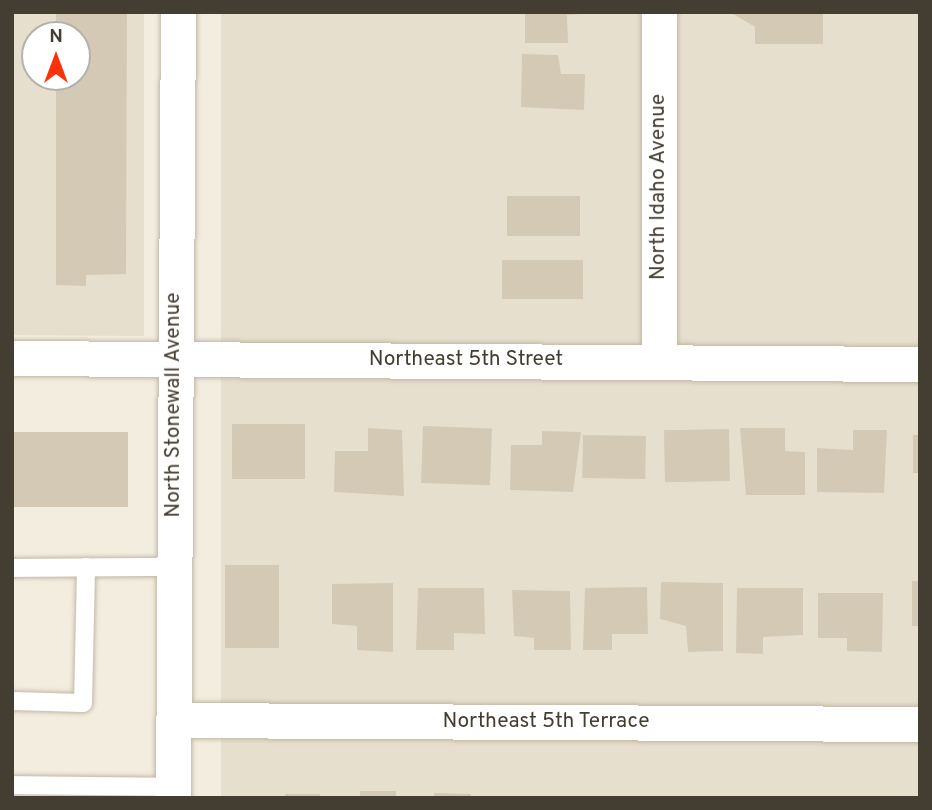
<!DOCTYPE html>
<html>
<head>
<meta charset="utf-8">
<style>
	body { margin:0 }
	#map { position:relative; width:932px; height:810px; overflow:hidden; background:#f3ede0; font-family:Overpass,sans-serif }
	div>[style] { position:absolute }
	.residential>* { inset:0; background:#e7dfce; transform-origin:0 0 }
	.building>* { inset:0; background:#d4c9b5; transform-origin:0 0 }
	.roads { filter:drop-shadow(0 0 2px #c1b8a5) drop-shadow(0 0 2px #c1b8a5) }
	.lane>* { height:18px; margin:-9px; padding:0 9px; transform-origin:9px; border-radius:9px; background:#fff }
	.street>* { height:35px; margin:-17.5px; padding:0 17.5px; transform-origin:17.5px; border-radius:17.5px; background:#fff }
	span { translate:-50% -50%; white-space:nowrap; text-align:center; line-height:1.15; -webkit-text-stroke:6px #fff; paint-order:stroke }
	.street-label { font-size:21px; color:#443d31 }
	.frame { position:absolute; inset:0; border:14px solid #443d31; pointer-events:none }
	.north { position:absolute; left:21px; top:21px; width:70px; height:70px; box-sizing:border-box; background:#fff; border:2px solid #b4b1ad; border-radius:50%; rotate:0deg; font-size:19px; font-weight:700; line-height:28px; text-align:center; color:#443d31 }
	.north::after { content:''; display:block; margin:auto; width:24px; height:32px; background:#ff310b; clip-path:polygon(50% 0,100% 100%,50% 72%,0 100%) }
</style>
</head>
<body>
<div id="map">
	<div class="residential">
		<i style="clip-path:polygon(evenodd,12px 12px,144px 12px,144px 336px,12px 335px,12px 12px,35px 35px,77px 35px,77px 77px,35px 77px,35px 35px)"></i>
		<i style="left:221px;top:12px;width:699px;height:786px"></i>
	</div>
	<div class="building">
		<i style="clip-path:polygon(56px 12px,127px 12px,126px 274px,86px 275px,86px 286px,56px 285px,56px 77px,77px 77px,77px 35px,56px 35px)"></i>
		<i style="clip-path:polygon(525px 12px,581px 12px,581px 14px,567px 15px,568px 43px,525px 43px)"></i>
		<i style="clip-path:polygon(730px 12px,823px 12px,823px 44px,755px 44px,755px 27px)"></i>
		<i style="clip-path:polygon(522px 54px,558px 55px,561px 74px,585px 74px,584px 110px,521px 107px)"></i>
		<i style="left:507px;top:196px;width:73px;height:40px"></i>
		<i style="left:502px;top:260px;width:81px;height:39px"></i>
		<i style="left:305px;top:424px;width:55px;height:73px;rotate:90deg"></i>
		<i style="left:423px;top:426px;width:69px;height:57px;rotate:2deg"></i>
		<i style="clip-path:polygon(368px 428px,402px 430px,404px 496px,334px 492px,335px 451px,368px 451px)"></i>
		<i style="clip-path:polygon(740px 428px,785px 428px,785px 451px,805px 452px,805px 495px,746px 495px)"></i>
		<i style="left:729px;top:429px;width:52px;height:65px;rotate:89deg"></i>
		<i style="clip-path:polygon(853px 430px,887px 430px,884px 493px,817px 492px,817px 448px,853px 450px)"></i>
		<i style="clip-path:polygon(542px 431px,581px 432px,573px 492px,510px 490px,511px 445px,542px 445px)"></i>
		<i style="left:128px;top:432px;width:75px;height:116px;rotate:90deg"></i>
		<i style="left:583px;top:435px;width:63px;height:43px;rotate:1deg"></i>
		<i style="left:913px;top:435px;width:7px;height:38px"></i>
		<i style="left:225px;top:565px;width:54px;height:83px"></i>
		<i style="left:912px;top:581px;width:8px;height:45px"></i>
		<i style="clip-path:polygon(661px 582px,723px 583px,723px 651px,688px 652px,686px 626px,660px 619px)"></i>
		<i style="clip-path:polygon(393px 583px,393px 652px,357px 650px,357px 626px,332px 624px,332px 584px)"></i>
		<i style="clip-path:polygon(647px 587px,648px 634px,612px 634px,612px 650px,583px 650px,585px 588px)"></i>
		<i style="clip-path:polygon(418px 588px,484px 588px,485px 634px,454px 633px,454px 650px,416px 650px)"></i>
		<i style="clip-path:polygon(737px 588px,803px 588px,803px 635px,763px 637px,763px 654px,736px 653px)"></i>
		<i style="clip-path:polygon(512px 590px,570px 591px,571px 650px,534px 650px,534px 638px,514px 636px)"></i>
		<i style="clip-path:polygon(818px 593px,883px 593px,882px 652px,847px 651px,847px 638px,818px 638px)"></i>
		<i style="left:360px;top:791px;width:36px;height:7px"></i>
		<i style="clip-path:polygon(434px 793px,471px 794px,471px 798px,434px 798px)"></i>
		<i style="left:285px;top:794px;width:35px;height:4px"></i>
	</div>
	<div class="roads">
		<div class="lane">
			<i style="left:12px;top:568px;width:162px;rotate:-0.4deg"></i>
			<i style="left:12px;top:701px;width:71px;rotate:1.6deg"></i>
			<i style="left:83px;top:703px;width:136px;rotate:-88.7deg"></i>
			<i style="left:12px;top:785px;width:161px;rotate:0.7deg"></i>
		</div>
		<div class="street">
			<i style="left:12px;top:358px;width:908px;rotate:0.38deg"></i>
			<i style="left:659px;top:362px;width:350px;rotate:-90deg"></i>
			<i style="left:173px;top:720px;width:747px;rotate:0.31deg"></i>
			<i style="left:173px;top:798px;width:786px;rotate:-89.64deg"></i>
		</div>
	</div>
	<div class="street-label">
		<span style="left:659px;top:187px;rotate:-90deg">North Idaho Avenue</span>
		<span style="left:466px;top:360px">Northeast 5th Street</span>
		<span style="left:174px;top:405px;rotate:-90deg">North Stonewall Avenue</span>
		<span style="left:546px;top:722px">Northeast 5th Terrace</span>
	</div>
	<div class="frame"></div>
	<div class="north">N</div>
</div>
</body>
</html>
